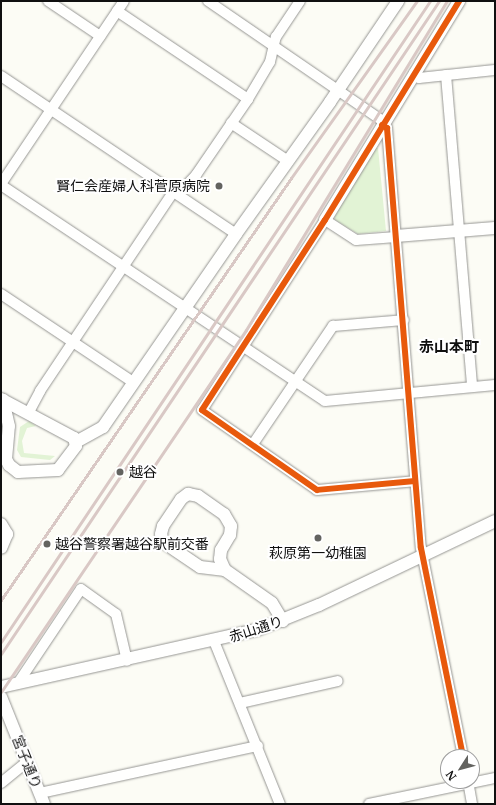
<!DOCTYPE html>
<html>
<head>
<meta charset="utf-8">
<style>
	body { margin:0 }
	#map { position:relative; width:496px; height:805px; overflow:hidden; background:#fcfcf5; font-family:Merriweather,"Noto Sans JP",serif }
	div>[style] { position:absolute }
	.green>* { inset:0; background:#e2f3d5 }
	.roads { filter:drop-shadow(0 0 1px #969693) drop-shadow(0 0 1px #969693) }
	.minor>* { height:10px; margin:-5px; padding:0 5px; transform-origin:5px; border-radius:5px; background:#fffffe }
	.tertiary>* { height:12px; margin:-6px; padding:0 6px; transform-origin:6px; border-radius:6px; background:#fffffe }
	.rail>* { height:3px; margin:-1.5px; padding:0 1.5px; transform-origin:1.5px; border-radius:1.5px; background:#d9c8c5 }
	.cycleway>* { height:6px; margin:-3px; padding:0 3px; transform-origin:3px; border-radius:3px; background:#e8590c }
	.dots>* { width:11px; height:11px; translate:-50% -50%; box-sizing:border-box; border:2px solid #fff; border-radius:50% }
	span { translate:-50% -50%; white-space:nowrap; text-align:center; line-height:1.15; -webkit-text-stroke:4px #fff; paint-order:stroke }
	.poi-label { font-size:14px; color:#101010 }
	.right { translate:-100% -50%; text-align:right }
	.left { translate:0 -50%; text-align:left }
	.street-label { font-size:14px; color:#101010 }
	.neighbourhood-label { font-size:15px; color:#101010; font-weight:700 }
	.frame { position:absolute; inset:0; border:2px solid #101010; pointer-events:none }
	.north { position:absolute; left:440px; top:749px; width:40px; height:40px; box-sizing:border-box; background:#fff; border:1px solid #9f9f9f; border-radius:50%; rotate:234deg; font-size:11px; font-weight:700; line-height:16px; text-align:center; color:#101010 }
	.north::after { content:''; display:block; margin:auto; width:14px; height:18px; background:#636360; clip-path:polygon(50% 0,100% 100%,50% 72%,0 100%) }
</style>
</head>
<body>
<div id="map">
	<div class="green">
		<i style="clip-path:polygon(375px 147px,378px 148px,386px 231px,358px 234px,335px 220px,334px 214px)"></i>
		<i style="clip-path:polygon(29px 421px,36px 426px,27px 428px,22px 441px,24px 453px,55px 456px,50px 460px,21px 457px,17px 450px,20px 427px)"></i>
	</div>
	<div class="roads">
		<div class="minor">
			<i style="left:48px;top:1px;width:63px;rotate:33.9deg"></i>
			<i style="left:208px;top:1px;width:214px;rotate:34.5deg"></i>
			<i style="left:117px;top:11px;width:158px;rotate:33.9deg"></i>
			<i style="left:414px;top:73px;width:7px;rotate:45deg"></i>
			<i style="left:419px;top:78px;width:76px;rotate:-6deg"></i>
			<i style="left:446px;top:75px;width:312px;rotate:85.2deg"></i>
			<i style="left:1px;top:76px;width:283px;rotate:33.9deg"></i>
			<i style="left:231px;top:123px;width:69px;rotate:33.7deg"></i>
			<i style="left:382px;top:125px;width:6px;rotate:31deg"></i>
			<i style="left:387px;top:128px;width:421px;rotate:85.4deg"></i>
			<i style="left:421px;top:548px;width:213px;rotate:78.6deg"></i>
			<i style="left:1px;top:184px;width:220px;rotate:-56.1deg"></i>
			<i style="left:1px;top:185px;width:389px;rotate:33.7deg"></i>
			<i style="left:325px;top:401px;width:171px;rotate:-5.4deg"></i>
			<i style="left:396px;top:237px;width:40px;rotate:175.7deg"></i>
			<i style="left:356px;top:240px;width:37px;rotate:-147deg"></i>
			<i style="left:325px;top:220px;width:226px;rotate:122.9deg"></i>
			<i style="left:202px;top:410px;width:140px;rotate:34.8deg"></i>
			<i style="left:317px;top:490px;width:98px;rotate:-5.2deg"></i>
			<i style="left:1px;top:294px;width:159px;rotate:33.7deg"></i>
			<i style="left:29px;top:412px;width:24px;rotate:-62deg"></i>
			<i style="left:40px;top:391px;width:241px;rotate:-56.2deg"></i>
			<i style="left:174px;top:191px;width:10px;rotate:-17deg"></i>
			<i style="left:184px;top:188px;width:18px;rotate:-47deg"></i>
			<i style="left:196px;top:175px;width:92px;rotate:-55.6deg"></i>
			<i style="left:248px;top:99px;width:43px;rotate:-59.3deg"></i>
			<i style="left:270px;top:62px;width:26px;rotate:-77deg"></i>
			<i style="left:276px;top:37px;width:43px;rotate:-56.3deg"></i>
			<i style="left:253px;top:444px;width:143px;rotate:-55.9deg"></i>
			<i style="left:333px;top:326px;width:71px;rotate:-4.8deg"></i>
			<i style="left:214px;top:641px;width:176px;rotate:68deg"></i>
			<i style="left:18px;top:683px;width:113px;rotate:-56.2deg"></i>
			<i style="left:81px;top:589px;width:43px;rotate:35.5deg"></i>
			<i style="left:116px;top:614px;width:48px;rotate:76.8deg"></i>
			<i style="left:240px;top:703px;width:100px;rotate:-12.7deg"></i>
			<i style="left:468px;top:781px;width:23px;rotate:80deg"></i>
			<i style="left:1px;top:783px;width:33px;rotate:-39deg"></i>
			<i style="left:40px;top:793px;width:223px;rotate:-12.2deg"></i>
			<i style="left:369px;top:804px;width:129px;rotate:-11.7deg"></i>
		</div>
		<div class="tertiary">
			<i style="left:325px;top:220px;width:257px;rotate:-58.5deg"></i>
			<i style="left:396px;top:236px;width:99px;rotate:-4.6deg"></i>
			<i style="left:1px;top:399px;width:83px;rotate:28.1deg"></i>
			<i style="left:74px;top:438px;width:8px;rotate:76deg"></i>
			<i style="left:76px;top:446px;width:30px;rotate:127deg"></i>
			<i style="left:58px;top:470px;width:40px;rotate:177.1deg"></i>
			<i style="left:18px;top:472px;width:11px;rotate:-142deg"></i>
			<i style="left:9px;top:465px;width:7px;rotate:-117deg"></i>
			<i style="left:6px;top:459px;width:33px;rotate:-85deg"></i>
			<i style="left:9px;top:426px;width:27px;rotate:-103deg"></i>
			<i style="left:76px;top:442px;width:31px;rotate:-29deg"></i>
			<i style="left:103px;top:427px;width:234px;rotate:-55.4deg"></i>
			<i style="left:236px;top:234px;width:162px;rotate:-54.5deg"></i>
			<i style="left:330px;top:102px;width:122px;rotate:-56deg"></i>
			<i style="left:1px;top:524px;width:12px;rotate:59deg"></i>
			<i style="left:7px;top:534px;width:15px;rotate:113deg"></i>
			<i style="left:225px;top:570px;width:25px;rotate:-173deg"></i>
			<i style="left:200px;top:567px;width:45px;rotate:-146deg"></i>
			<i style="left:163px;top:542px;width:8px;rotate:-104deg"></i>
			<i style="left:161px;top:534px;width:8px;rotate:-76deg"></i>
			<i style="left:163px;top:526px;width:32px;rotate:-56deg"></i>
			<i style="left:181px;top:499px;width:9px;rotate:-36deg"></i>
			<i style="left:188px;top:494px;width:10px;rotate:11deg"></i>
			<i style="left:198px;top:496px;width:32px;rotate:35deg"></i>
			<i style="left:224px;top:514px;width:14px;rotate:60deg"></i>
			<i style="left:231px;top:526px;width:9px;rotate:96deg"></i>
			<i style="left:230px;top:535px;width:17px;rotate:121deg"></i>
			<i style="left:221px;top:550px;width:9px;rotate:96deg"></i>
			<i style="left:220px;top:559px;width:12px;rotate:66deg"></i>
			<i style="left:225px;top:570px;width:57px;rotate:35.1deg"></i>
			<i style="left:272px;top:603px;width:21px;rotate:59deg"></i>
			<i style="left:1px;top:687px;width:262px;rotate:-12.6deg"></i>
			<i style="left:257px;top:630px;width:67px;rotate:-22deg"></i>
			<i style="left:319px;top:605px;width:195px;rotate:-25.5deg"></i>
			<i style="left:1px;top:697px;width:115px;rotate:68.1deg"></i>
		</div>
	</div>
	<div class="rail">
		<i style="left:1px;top:600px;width:512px;rotate:-55.5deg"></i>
		<i style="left:291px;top:178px;width:217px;rotate:-54.6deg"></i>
		<i style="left:1px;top:642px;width:771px;rotate:-56.21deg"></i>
		<i style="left:1px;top:654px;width:786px;rotate:-56.15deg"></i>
		<i style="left:1px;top:692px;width:437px;rotate:-55.9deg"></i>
		<i style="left:246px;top:330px;width:386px;rotate:-58.6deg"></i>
	</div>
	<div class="cycleway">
		<i style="left:382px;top:125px;width:6px;rotate:31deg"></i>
		<i style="left:387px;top:128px;width:421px;rotate:85.4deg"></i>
		<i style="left:421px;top:548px;width:213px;rotate:78.6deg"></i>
		<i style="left:415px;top:481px;width:98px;rotate:174.8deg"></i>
		<i style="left:317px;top:490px;width:140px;rotate:-145.2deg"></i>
		<i style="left:202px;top:410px;width:226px;rotate:-57.1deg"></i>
		<i style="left:325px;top:220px;width:257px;rotate:-58.5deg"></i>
	</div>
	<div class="dots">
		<i style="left:219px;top:186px;background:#636360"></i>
		<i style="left:120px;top:472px;background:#636360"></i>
		<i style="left:318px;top:538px;background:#636360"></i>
		<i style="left:47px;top:544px;background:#636360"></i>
	</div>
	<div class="poi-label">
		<span class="right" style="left:210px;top:186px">賢仁会産婦人科菅原病院</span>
		<span class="left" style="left:129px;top:472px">越谷</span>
		<span class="left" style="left:55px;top:544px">越谷警察署越谷駅前交番</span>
		<span style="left:318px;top:553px">萩原第一幼稚園</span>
	</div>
	<div class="street-label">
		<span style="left:256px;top:629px;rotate:-18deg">赤山通り</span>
		<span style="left:27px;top:762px;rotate:68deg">宮子通り</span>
	</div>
	<div class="neighbourhood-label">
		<span style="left:449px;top:347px">赤山本町</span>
	</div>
	<div class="frame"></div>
	<div class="north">N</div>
</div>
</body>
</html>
